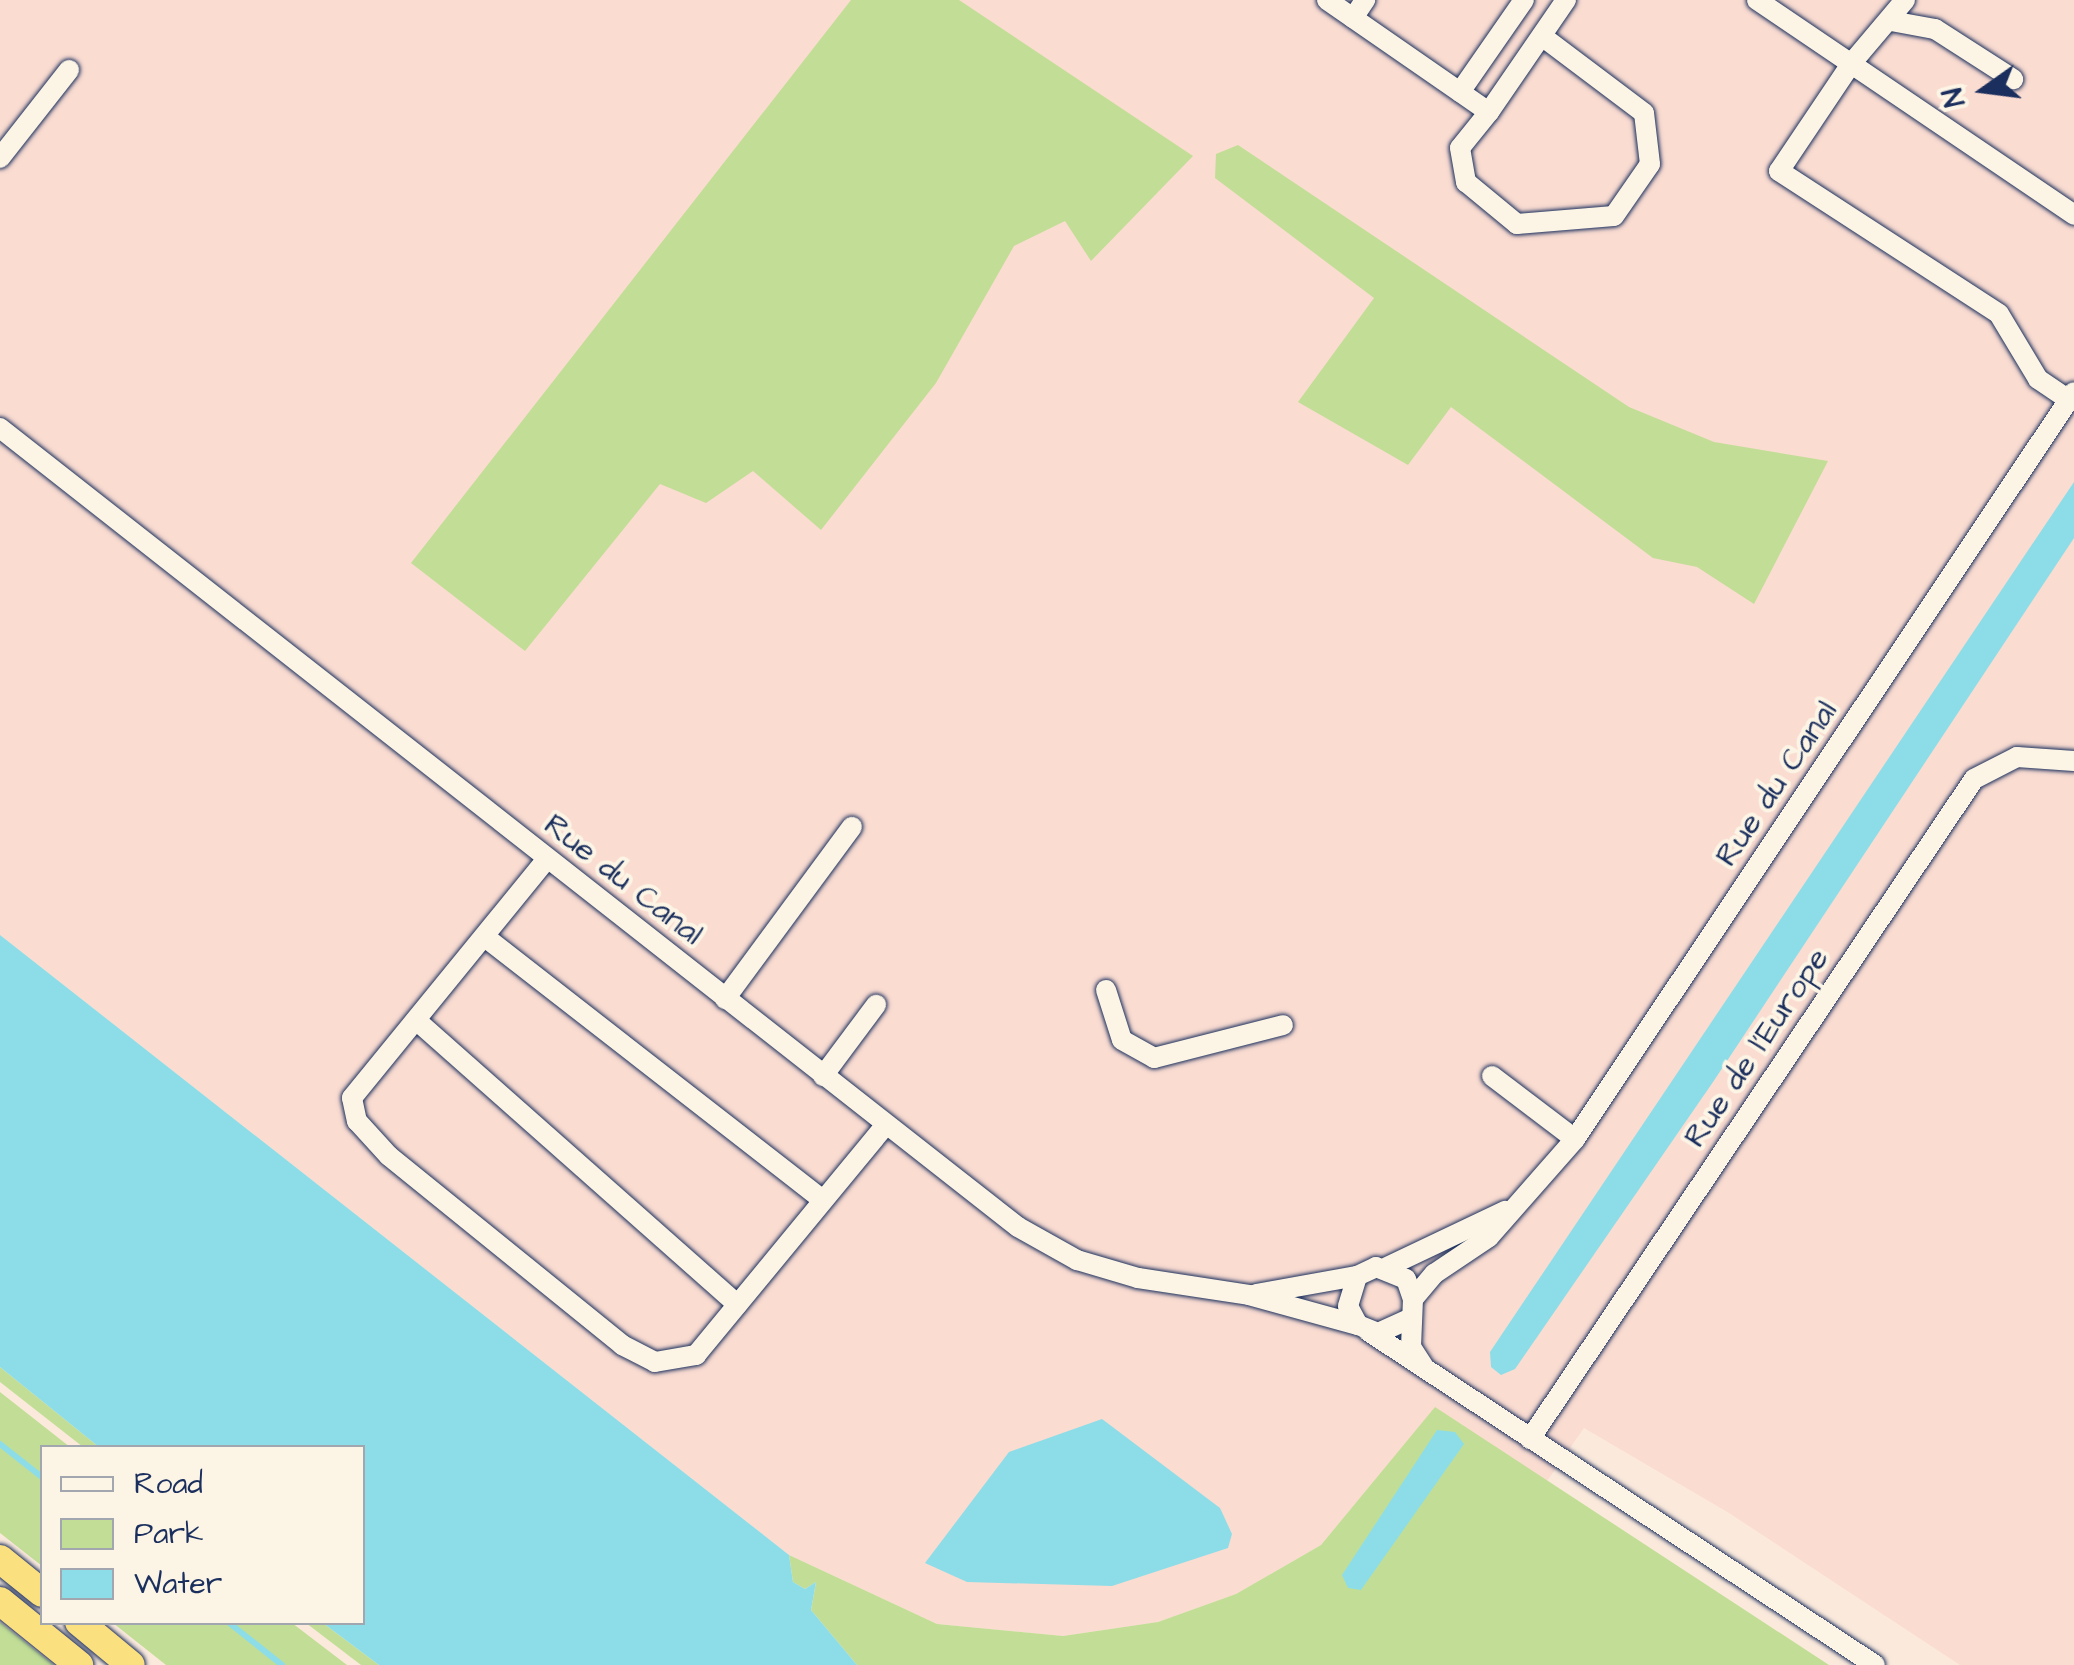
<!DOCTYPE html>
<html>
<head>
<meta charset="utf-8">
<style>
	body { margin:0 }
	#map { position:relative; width:2074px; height:1665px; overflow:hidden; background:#fbeadc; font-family:"Architects Daughter",sans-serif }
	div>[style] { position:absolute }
	.built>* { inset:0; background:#fadcd1 }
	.green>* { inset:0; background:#c2de96 }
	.water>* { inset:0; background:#8cdde8 }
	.stream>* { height:6px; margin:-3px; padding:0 3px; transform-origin:3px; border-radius:3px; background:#8cdde8 }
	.roads { filter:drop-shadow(0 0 2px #1b2f5e) drop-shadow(0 0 2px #1b2f5e) }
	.minor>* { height:20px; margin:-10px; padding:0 10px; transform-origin:10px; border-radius:10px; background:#fcf5e5 }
	.highway>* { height:28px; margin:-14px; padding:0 14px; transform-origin:14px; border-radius:14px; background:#fbe080 }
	span { translate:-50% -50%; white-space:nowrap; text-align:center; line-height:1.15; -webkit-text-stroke:8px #fcf5e5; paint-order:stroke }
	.street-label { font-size:32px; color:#1b2f5e }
	.legend { position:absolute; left:40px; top:1445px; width:325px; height:180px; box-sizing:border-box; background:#fcf5e5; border:2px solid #a2a6af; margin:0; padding:12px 18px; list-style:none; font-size:30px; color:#1b2f5e }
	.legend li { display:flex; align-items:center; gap:20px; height:50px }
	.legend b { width:50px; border:2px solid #a2a6af }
	.north { position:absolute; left:1934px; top:40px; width:100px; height:100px; -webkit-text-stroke:8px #fcf5e5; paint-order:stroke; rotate:256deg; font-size:28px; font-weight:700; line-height:40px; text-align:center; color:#1b2f5e }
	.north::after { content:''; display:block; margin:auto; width:35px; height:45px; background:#1b2f5e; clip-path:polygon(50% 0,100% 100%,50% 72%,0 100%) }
</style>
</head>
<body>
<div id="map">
	<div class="built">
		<i style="clip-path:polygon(0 0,2074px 0,2074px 1665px,1960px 1665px,1729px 1513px,1584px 1428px,1545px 1484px,1435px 1408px,1321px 1545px,1236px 1594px,1158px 1622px,1063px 1636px,937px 1624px,789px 1555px,0 935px)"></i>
	</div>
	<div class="green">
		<i style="clip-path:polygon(851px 0,959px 0,1193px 156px,1091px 261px,1065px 221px,1014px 246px,936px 383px,821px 530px,753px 471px,706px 503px,660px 484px,525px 651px,411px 563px)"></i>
		<i style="clip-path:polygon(1238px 145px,1629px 407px,1714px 442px,1828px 461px,1754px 604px,1697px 567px,1653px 558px,1451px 407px,1408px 465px,1298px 402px,1374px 298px,1215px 178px,1216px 154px)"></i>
		<i style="clip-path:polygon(0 1367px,99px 1447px,83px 1447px,0 1382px)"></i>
		<i style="clip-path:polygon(0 1392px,70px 1447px,42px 1448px,42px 1566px,0 1533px)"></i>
		<i style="clip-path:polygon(1435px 1407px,1829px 1665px,857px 1665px,811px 1610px,816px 1582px,805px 1589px,793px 1582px,789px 1555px,937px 1624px,1063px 1636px,1158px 1622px,1236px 1594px,1321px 1545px)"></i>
		<i style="clip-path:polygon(0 1622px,54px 1665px,0 1665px)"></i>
		<i style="clip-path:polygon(113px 1623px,292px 1623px,347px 1665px,166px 1665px)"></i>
		<i style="clip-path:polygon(306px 1623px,323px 1623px,379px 1665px,361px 1665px)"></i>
	</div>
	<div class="water">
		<i style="clip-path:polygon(2074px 482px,2074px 538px,1713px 1082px,1515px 1369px,1501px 1375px,1491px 1367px,1490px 1352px)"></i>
		<i style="clip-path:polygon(0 935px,789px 1555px,793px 1582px,805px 1589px,816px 1582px,811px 1610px,857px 1665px,379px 1665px,323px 1623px,362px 1622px,362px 1448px,99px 1447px,0 1367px)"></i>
		<i style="clip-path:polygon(1102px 1419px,1220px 1508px,1232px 1534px,1228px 1548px,1112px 1586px,967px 1582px,925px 1563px,1009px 1452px)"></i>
		<i style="clip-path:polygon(1437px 1430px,1455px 1432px,1464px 1444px,1361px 1590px,1348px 1588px,1342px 1575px)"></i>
	</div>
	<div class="stream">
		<i style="left:0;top:1444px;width:53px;rotate:38.2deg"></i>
		<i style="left:228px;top:1622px;width:69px;rotate:38.5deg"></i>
	</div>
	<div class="roads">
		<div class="minor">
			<i style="left:1327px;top:0;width:197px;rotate:34.7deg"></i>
			<i style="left:1489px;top:112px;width:136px;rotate:-55.5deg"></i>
			<i style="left:1757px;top:0;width:383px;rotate:34.1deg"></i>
			<i style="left:1905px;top:0;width:84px;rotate:130.2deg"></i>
			<i style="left:1851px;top:64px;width:129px;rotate:123.9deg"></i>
			<i style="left:1779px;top:171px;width:262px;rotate:33deg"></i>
			<i style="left:1999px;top:314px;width:76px;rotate:59deg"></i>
			<i style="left:2038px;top:379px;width:37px;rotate:34deg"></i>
			<i style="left:1353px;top:18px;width:22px;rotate:-56deg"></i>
			<i style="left:1891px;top:21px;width:45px;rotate:10.3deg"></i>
			<i style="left:1935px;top:29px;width:93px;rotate:32.7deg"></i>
			<i style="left:1460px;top:92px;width:112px;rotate:-55.2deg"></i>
			<i style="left:1489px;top:112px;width:46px;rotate:128.9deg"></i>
			<i style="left:1460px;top:148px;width:35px;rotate:80deg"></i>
			<i style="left:1466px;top:182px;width:66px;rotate:39.5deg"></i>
			<i style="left:1517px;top:224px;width:97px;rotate:-4.7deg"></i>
			<i style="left:1614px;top:216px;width:63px;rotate:-55.3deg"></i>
			<i style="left:1650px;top:164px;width:51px;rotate:-96.7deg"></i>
			<i style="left:1644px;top:113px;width:128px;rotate:-143deg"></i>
			<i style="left:0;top:158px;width:112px;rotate:-51.9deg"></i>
			<i style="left:0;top:428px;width:1294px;rotate:38.13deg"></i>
			<i style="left:1018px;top:1227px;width:68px;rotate:29.2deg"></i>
			<i style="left:1077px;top:1260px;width:64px;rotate:16.4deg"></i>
			<i style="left:1138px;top:1278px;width:112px;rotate:8.7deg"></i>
			<i style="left:1249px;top:1295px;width:113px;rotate:15.4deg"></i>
			<i style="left:546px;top:860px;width:307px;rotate:129.2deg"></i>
			<i style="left:352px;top:1098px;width:24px;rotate:78deg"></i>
			<i style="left:357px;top:1121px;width:47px;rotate:47.6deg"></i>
			<i style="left:389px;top:1156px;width:300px;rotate:39deg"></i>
			<i style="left:622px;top:1345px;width:37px;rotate:27deg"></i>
			<i style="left:655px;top:1362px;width:42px;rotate:-9.7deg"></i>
			<i style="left:696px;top:1355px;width:297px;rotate:-50.5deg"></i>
			<i style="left:485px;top:937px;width:427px;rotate:37.9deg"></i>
			<i style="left:1106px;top:990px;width:52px;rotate:72.3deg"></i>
			<i style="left:1122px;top:1040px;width:37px;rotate:29deg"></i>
			<i style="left:1154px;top:1058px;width:133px;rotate:-14.3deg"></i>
			<i style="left:725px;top:999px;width:214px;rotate:-53.6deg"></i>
			<i style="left:416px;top:1020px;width:429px;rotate:41.5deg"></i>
			<i style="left:823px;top:1076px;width:89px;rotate:-53.3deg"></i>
			<i style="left:1492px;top:1076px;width:104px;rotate:37.2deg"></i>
			<i style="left:1387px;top:1267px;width:131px;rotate:-25.4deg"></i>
			<i style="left:1256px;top:1294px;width:103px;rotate:-10.1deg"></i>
			<i style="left:1413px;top:1299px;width:33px;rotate:-50deg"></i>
			<i style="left:1434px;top:1274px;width:66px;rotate:-33.9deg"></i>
			<i style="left:1489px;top:1237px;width:130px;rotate:-48.7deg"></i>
			<i style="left:1575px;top:1139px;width:898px;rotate:-56.26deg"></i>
			<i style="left:1407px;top:1320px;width:32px;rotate:156deg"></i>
			<i style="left:1378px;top:1333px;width:22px;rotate:-158deg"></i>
			<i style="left:1358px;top:1325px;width:21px;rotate:-118deg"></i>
			<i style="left:1348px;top:1306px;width:31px;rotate:-73deg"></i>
			<i style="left:1357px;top:1276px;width:21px;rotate:-25deg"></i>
			<i style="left:1376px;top:1267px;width:32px;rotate:22deg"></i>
			<i style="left:1406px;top:1279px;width:21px;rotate:71deg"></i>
			<i style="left:1413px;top:1299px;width:48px;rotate:92.4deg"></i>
			<i style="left:1411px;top:1347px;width:24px;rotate:57deg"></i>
			<i style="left:1368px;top:1331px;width:607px;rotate:33.38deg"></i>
			<i style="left:1530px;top:1439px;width:795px;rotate:-56.07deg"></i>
			<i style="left:1974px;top:779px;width:48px;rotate:-27.1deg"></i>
			<i style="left:2017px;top:757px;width:57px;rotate:4deg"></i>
		</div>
		<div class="highway">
			<i style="left:0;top:1559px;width:54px;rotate:39deg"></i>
			<i style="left:0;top:1601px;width:102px;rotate:39deg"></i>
			<i style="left:79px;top:1622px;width:67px;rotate:39.6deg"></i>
		</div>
	</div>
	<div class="street-label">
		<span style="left:1777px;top:784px;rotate:-56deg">Rue du Canal</span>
		<span style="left:623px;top:880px;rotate:38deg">Rue du Canal</span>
		<span style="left:1757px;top:1048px;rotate:-56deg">Rue de l'Europe</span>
	</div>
	<ul class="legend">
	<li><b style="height:12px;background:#fcf5e5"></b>Road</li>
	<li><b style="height:28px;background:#c2de96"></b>Park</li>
	<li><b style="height:28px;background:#8cdde8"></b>Water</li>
	</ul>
	<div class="north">N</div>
</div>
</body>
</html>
